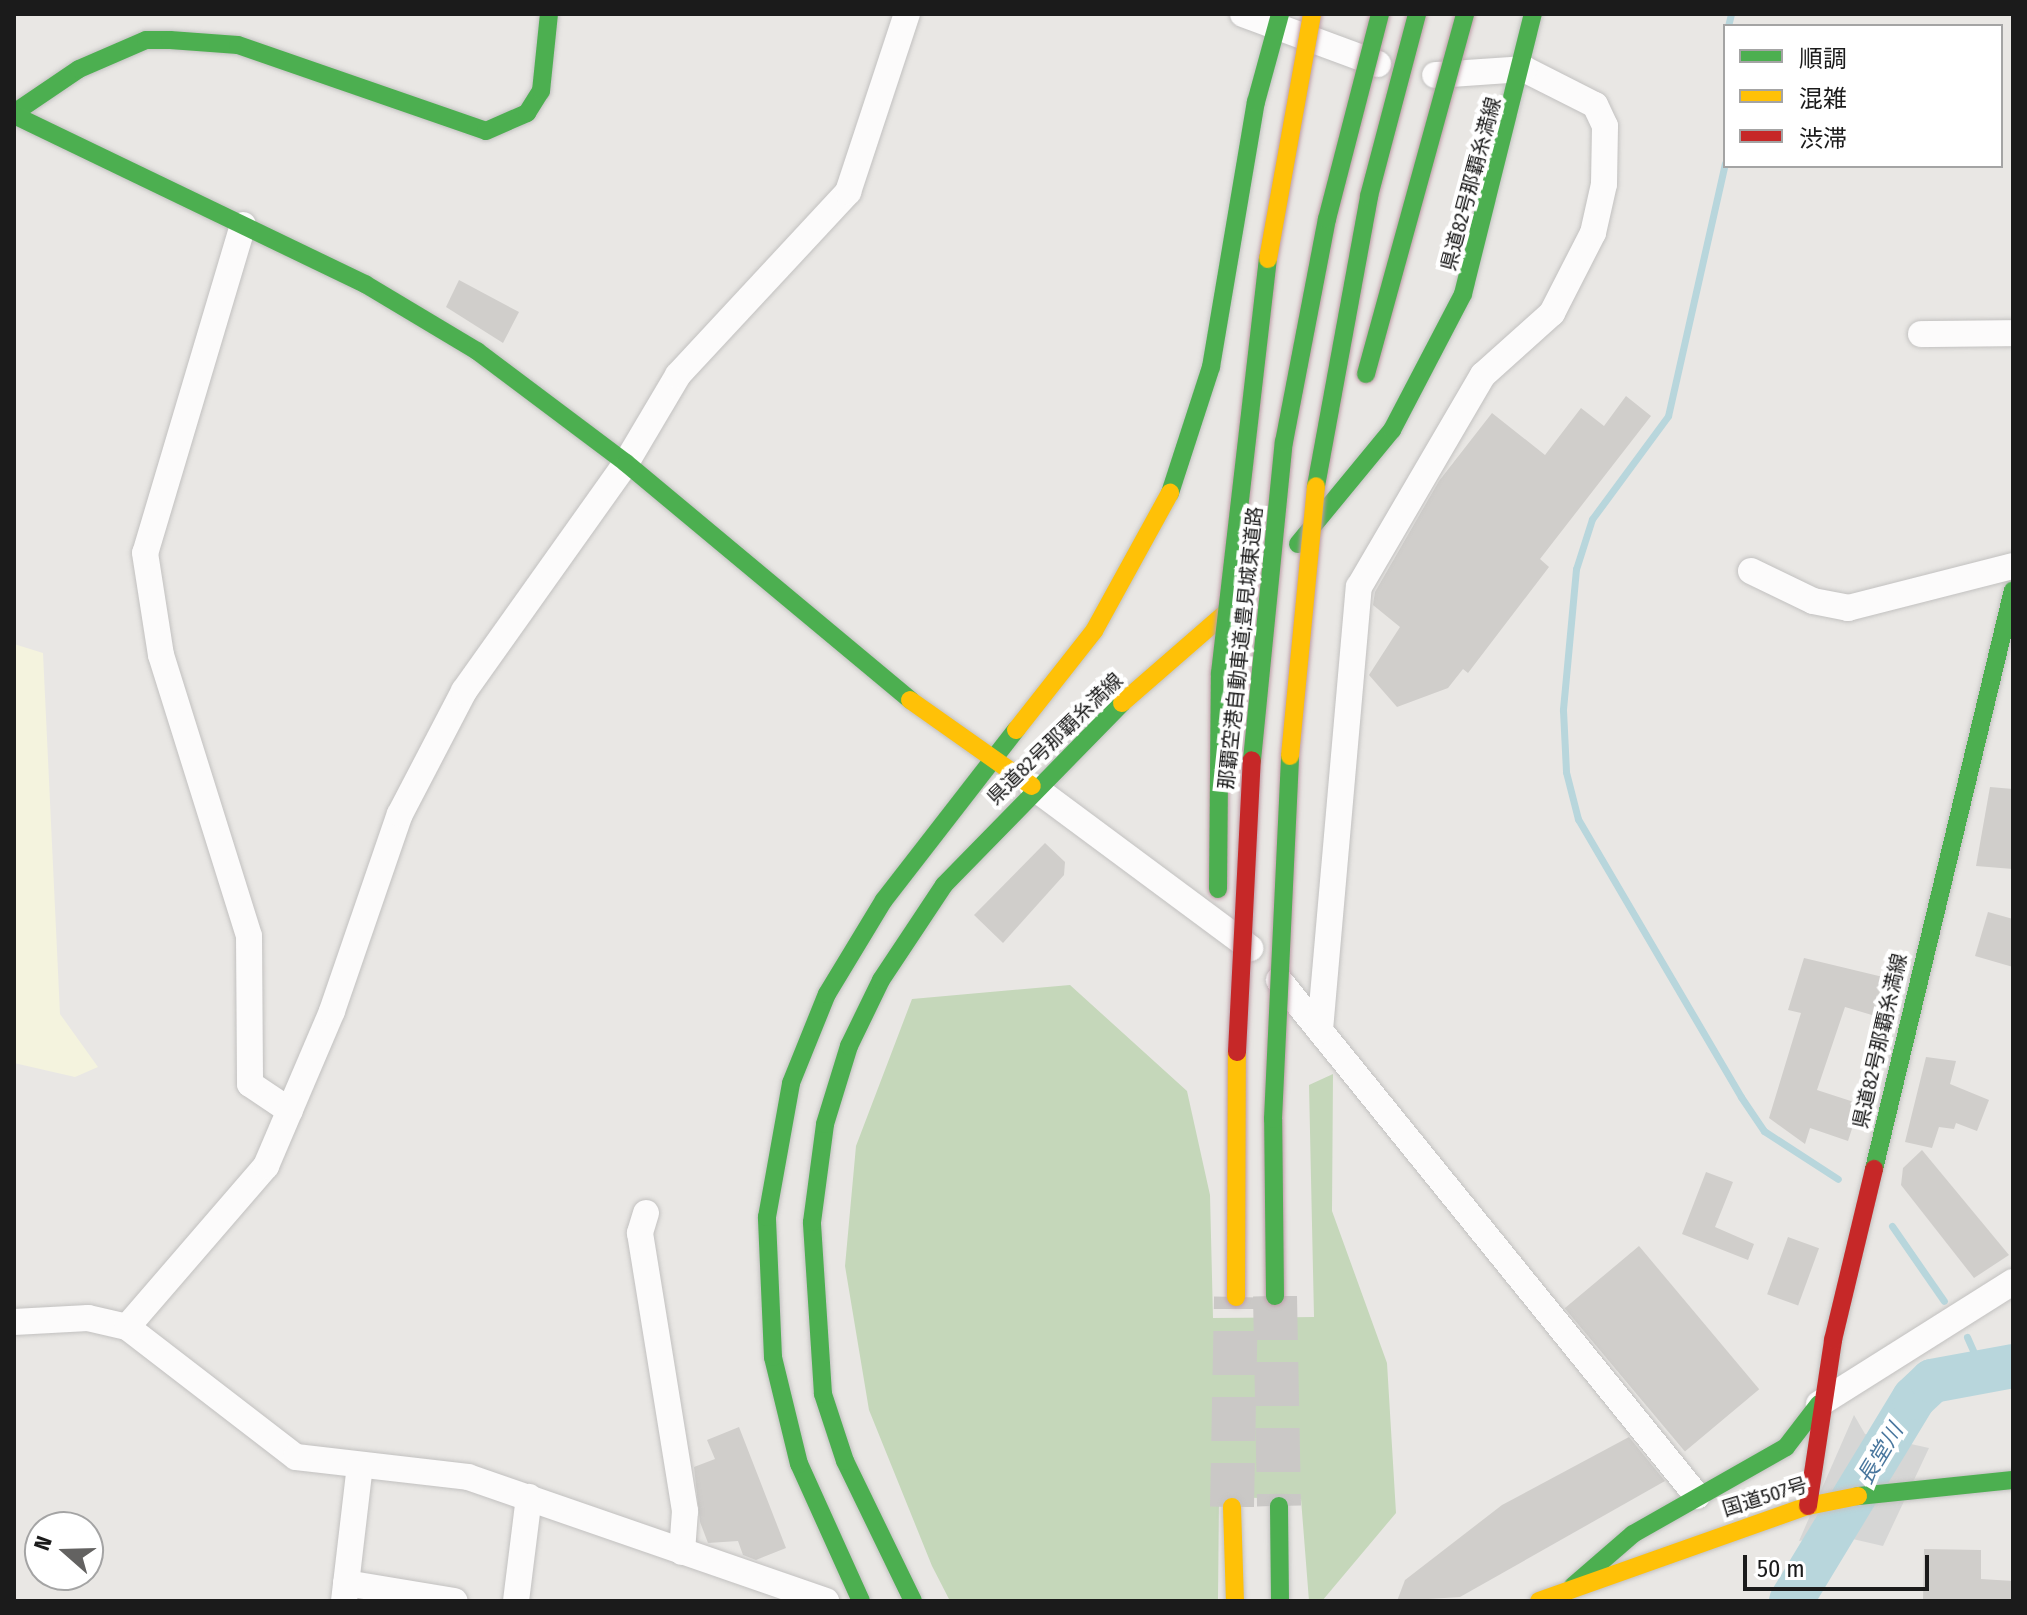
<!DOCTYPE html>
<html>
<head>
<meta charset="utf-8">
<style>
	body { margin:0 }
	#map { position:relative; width:2027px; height:1615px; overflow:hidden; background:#e9e7e4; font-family:"Fira Sans Condensed","Noto Sans JP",sans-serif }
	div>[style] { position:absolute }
	.education>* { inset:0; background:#f4f3de }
	.forest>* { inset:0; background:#c5d7ba }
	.pier>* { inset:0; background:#d6d6d5 }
	.stream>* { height:7px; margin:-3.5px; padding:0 3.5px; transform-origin:3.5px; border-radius:3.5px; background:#b8d6dc }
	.river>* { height:44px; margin:-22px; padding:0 22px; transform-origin:22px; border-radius:22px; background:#b8d6dc }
	.building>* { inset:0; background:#d0cecb; transform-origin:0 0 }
	.highway-tunnel>* { height:44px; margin-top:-22px; transform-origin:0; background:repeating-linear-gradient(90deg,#cac8c6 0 44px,transparent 0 66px) }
	.roads { filter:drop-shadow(0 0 2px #c2c1c0) drop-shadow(0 0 2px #c2c1c0) }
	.street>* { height:26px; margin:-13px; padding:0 13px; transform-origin:13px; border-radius:13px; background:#fcfbfb }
	.fast>* { height:18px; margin:-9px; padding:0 9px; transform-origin:9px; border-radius:9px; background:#4caf50 }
	.slow>* { height:18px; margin:-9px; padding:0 9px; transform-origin:9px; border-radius:9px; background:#ffc107 }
	.jam>* { height:18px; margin:-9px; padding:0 9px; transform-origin:9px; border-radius:9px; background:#c62828 }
	.bridges { filter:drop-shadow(0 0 2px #bc9da7) drop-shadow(0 0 2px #bc9da7) }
	.fast-bridge>* { height:18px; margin:-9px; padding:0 9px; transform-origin:9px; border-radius:9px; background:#4caf50 }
	.slow-bridge>* { height:18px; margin:-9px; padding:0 9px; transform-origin:9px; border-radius:9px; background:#ffc107 }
	.jam-bridge>* { height:18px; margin:-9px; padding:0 9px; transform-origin:9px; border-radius:9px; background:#c62828 }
	span { translate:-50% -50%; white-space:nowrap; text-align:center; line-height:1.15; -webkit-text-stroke:8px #fff; paint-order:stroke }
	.street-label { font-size:20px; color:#1b1b1b }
	.water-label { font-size:22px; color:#4a779e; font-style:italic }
	.frame { position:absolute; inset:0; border:16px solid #1b1b1b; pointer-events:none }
	.legend { position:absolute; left:1723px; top:24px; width:280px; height:144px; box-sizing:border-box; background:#fff; border:2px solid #a4a4a4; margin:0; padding:10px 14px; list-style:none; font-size:24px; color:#1b1b1b }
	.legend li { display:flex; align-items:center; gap:16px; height:40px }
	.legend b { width:40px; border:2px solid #a4a4a4 }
	.north { position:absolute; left:24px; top:1511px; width:80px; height:80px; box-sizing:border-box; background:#fff; border:2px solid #a4a4a4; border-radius:50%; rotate:290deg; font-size:22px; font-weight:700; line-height:32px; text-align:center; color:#1b1b1b }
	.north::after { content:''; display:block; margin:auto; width:28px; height:36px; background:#636261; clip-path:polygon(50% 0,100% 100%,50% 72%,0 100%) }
	.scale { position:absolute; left:1743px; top:1555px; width:186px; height:36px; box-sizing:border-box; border:4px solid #1b1b1b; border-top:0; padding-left:10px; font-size:24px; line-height:28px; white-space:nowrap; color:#1b1b1b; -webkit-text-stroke:6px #fff; paint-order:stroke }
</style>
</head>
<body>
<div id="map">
	<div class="education">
		<i style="clip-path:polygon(14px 644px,43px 653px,60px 1014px,98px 1067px,75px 1077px,14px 1063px)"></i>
	</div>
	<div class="forest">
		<i style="clip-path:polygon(1070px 985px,1187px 1091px,1210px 1195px,1213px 1318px,1314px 1317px,1309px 1085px,1333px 1074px,1332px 1211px,1387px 1363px,1396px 1513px,1322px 1601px,1309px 1601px,1301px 1499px,1219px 1497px,1218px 1601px,950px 1601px,932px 1566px,869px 1410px,845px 1266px,856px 1146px,912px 999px)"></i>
	</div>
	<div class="pier">
		<i style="clip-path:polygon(1854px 1415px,1865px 1434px,1929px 1448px,1883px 1546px,1831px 1534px,1799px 1541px)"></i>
	</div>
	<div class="stream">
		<i style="left:1728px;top:26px;width:12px;rotate:-76deg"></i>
		<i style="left:1725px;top:163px;width:259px;rotate:102.7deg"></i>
		<i style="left:1668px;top:416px;width:128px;rotate:126.4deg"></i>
		<i style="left:1592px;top:519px;width:52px;rotate:107.7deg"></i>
		<i style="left:1576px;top:569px;width:142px;rotate:95.3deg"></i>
		<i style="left:1563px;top:710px;width:62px;rotate:87.2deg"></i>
		<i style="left:1566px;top:772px;width:49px;rotate:75.7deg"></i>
		<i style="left:1578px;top:819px;width:322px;rotate:59.6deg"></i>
		<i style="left:1741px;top:1097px;width:41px;rotate:55.9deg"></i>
		<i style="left:1764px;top:1131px;width:88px;rotate:33deg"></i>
		<i style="left:1892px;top:1226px;width:91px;rotate:55.3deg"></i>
		<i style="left:1967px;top:1337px;width:34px;rotate:66deg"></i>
	</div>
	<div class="river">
		<i style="left:1791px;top:1601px;width:237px;rotate:-58.8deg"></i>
		<i style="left:1914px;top:1398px;width:25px;rotate:-43deg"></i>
		<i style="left:1932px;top:1381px;width:82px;rotate:-10.5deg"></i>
	</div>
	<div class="building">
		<i style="clip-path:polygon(459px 280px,519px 312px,503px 343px,446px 307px)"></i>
		<i style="clip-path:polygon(1626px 396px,1651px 416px,1540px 559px,1549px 567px,1468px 673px,1463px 669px,1448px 688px,1397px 707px,1369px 675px,1400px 627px,1373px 605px,1375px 592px,1439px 481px,1492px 413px,1545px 455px,1581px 408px,1604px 426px)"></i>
		<i style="clip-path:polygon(1990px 787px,2013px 789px,2013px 869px,1976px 866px)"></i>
		<i style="clip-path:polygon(1045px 843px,1065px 862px,1064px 875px,1003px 943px,974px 915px)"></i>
		<i style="clip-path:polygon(1988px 912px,2013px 919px,2013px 967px,1975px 956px)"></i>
		<i style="clip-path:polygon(1804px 958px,1883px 977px,1881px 984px,1891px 987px,1882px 1018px,1845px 1007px,1817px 1090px,1860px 1104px,1848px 1141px,1810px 1128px,1805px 1144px,1769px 1118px,1801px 1013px,1788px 1010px)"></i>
		<i style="clip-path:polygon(1926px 1057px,1956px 1061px,1950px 1084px,1989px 1100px,1977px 1131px,1956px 1123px,1954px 1129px,1939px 1127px,1932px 1148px,1905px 1142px)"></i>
		<i style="clip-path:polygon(1922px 1150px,2009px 1255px,1974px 1278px,1901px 1185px,1903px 1168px)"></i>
		<i style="clip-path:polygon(1706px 1172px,1733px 1182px,1715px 1227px,1754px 1244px,1748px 1260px,1682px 1234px)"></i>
		<i style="left:1788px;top:1237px;width:33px;height:61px;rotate:20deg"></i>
		<i style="left:1639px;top:1246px;width:187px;height:97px;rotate:50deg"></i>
		<i style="clip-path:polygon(739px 1427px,786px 1548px,756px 1560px,743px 1555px,738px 1541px,708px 1543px,700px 1522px,694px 1467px,715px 1459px,707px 1440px)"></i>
		<i style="clip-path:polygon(1629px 1437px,1665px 1481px,1460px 1597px,1397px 1601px,1405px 1580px,1502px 1505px)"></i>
		<i style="clip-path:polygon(1924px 1549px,1981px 1550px,1981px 1579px,2013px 1581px,2013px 1601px,1923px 1601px)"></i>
	</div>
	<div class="highway-tunnel">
		<i style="left:1275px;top:1296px;width:210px;rotate:88.9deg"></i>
		<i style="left:1232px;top:1507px;width:210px;rotate:-88.9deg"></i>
	</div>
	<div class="roads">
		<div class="street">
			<i style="left:1243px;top:14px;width:144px;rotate:20.3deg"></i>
			<i style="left:243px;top:225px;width:342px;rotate:106.6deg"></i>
			<i style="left:145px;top:553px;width:103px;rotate:81.1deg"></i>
			<i style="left:161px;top:655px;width:294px;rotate:72.6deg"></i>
			<i style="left:249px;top:936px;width:148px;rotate:89.6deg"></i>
			<i style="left:250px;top:1084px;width:48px;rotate:34deg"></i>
			<i style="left:1921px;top:334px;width:92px;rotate:-0.6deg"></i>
			<i style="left:1751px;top:571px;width:69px;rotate:25.8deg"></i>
			<i style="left:1813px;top:601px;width:36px;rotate:11deg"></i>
			<i style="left:1848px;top:608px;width:170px;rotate:-14.3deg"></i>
			<i style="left:1032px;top:786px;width:272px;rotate:36.6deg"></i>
			<i style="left:1279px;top:980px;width:664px;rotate:50.99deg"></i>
			<i style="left:1320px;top:1030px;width:445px;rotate:-85deg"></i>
			<i style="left:1359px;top:587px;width:246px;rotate:-59.7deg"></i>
			<i style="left:1483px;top:375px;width:93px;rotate:-41.9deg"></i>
			<i style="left:1552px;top:313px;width:90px;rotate:-62.9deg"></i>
			<i style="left:1593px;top:233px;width:50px;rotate:-77.3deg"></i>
			<i style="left:1604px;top:184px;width:58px;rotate:-89deg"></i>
			<i style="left:1605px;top:126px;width:23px;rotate:-115deg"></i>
			<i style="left:1595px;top:105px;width:80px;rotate:-153.1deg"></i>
			<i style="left:1524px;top:69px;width:89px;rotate:176.1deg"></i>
			<i style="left:646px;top:1213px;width:21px;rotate:107deg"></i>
			<i style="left:640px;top:1233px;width:282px;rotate:80.8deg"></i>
			<i style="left:685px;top:1511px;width:41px;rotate:94.2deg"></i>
			<i style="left:14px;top:1322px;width:74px;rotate:-3.1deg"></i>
			<i style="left:88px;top:1318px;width:40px;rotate:13deg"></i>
			<i style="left:127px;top:1327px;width:213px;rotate:37.6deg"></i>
			<i style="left:296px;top:1457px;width:173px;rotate:6.6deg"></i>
			<i style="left:468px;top:1477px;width:379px;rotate:19.1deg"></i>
			<i style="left:127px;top:1327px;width:213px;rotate:-49.2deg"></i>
			<i style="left:266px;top:1166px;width:168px;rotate:-66.9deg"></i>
			<i style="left:332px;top:1011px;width:208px;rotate:-71deg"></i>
			<i style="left:400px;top:814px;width:139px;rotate:-62.5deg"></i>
			<i style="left:464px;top:691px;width:280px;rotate:-54.6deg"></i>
			<i style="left:626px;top:463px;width:102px;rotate:-59.4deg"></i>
			<i style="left:678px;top:375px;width:250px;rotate:-47.1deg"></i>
			<i style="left:848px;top:192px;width:188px;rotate:-71.7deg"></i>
			<i style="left:1819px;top:1404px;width:229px;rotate:-32.2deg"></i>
			<i style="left:346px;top:1583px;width:110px;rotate:9.4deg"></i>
			<i style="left:344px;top:1601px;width:137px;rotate:-83.3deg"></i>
			<i style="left:516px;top:1601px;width:105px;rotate:-82.9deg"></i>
		</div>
		<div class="fast">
			<i style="left:14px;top:113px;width:78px;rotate:-34.1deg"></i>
			<i style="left:79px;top:69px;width:73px;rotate:-23.4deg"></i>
			<i style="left:146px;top:40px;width:24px"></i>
			<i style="left:170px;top:40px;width:68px;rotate:4.2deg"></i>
			<i style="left:238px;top:45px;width:262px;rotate:19.1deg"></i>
			<i style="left:486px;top:131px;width:45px;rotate:-23.7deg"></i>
			<i style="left:527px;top:113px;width:26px;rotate:-58deg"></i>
			<i style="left:541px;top:91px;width:77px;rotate:-84.1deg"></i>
			<i style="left:14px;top:115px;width:390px;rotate:25.7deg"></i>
			<i style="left:365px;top:284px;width:131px;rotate:30.9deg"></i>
			<i style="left:477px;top:351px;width:186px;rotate:36.9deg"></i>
			<i style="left:626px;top:463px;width:370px;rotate:39.8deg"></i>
			<i style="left:1170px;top:493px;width:133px;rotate:-72deg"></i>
			<i style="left:1211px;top:367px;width:269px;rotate:-80.4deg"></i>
			<i style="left:1256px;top:102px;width:91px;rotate:-74.7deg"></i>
			<i style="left:1298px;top:544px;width:148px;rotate:-50.5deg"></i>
			<i style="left:1392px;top:430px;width:153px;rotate:-62.4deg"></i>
			<i style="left:1463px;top:294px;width:289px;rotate:-76deg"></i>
			<i style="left:1874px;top:1169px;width:595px;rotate:-76.5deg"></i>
			<i style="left:1858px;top:1496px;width:156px;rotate:-5.9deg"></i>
			<i style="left:1279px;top:1506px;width:95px;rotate:89.4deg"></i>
			<i style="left:1573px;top:1586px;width:79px;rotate:-40.9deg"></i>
			<i style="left:1633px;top:1534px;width:176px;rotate:-29.6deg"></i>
			<i style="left:1786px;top:1447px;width:54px;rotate:-52.5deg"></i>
			<i style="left:861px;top:1601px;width:150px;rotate:-114.3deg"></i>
			<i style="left:799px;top:1464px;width:110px;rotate:-103.7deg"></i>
			<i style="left:773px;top:1357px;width:140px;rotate:-92.5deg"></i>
			<i style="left:767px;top:1217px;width:136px;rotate:-79.8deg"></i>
			<i style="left:791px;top:1083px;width:96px;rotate:-68deg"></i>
			<i style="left:827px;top:994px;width:110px;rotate:-58.8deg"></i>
			<i style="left:884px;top:900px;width:215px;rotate:-52.2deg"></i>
			<i style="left:913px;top:1601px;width:156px;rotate:-115.9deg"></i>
			<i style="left:845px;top:1461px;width:71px;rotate:-108.2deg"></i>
			<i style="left:823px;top:1394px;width:172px;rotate:-93.7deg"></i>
			<i style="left:812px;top:1222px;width:99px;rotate:-82.4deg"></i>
			<i style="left:825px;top:1124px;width:82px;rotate:-72.9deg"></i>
			<i style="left:849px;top:1046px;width:73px;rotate:-64.1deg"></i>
			<i style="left:881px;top:980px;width:114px;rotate:-56.4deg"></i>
			<i style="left:944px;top:885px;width:255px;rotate:-45.6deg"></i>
		</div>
		<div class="slow">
			<i style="left:910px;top:700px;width:149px;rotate:35.2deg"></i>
			<i style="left:1122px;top:703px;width:163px;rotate:-41deg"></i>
			<i style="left:1016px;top:730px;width:126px;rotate:-51.8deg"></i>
			<i style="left:1094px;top:631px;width:158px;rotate:-61.2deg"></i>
			<i style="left:1232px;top:1507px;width:94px;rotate:88.2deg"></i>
			<i style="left:1539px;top:1601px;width:285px;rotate:-19.5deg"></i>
			<i style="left:1808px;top:1506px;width:51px;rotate:-11.3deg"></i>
		</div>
		<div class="jam">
			<i style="left:1808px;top:1506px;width:168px;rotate:-81.4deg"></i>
			<i style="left:1833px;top:1340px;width:176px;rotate:-76.5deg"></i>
		</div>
	</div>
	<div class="bridges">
		<div class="fast-bridge">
			<i style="left:1366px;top:374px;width:373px;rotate:-74.6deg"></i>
			<i style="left:1316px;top:486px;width:295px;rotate:-79.6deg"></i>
			<i style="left:1369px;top:196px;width:188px;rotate:-75.2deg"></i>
			<i style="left:1252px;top:760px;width:320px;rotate:-84.3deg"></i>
			<i style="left:1284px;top:442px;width:227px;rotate:-79.1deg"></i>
			<i style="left:1327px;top:219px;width:212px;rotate:-75.5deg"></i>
			<i style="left:1218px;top:889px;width:216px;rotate:-89.5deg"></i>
			<i style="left:1220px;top:673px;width:417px;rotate:-83.4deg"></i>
			<i style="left:1275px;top:1296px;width:177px;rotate:-90.6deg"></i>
			<i style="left:1273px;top:1119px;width:363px;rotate:-87.3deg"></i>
		</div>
		<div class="slow-bridge">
			<i style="left:1268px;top:259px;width:249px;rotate:-79.8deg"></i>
			<i style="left:1290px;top:756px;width:271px;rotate:-84.5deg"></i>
			<i style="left:1236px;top:1297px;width:245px;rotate:-89.8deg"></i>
		</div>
		<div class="jam-bridge">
			<i style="left:1237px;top:1052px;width:292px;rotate:-87.1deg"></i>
		</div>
	</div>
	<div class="street-label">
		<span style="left:1471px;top:184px;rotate:-75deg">県道82号那覇糸満線</span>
		<span style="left:1241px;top:648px;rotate:-84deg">那覇空港自動車道;豊見城東道路</span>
		<span style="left:1055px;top:739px;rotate:-44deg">県道82号那覇糸満線</span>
		<span style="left:1880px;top:1041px;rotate:-77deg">県道82号那覇糸満線</span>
		<span style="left:1765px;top:1497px;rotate:-17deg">国道507号</span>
	</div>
	<div class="water-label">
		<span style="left:1880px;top:1454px;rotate:-59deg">長堂川</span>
	</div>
	<div class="frame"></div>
	<ul class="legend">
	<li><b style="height:10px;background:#4caf50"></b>順調</li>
	<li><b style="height:10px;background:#ffc107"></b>混雑</li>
	<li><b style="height:10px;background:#c62828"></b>渋滞</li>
	</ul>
	<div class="north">N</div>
	<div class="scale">50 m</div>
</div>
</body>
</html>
